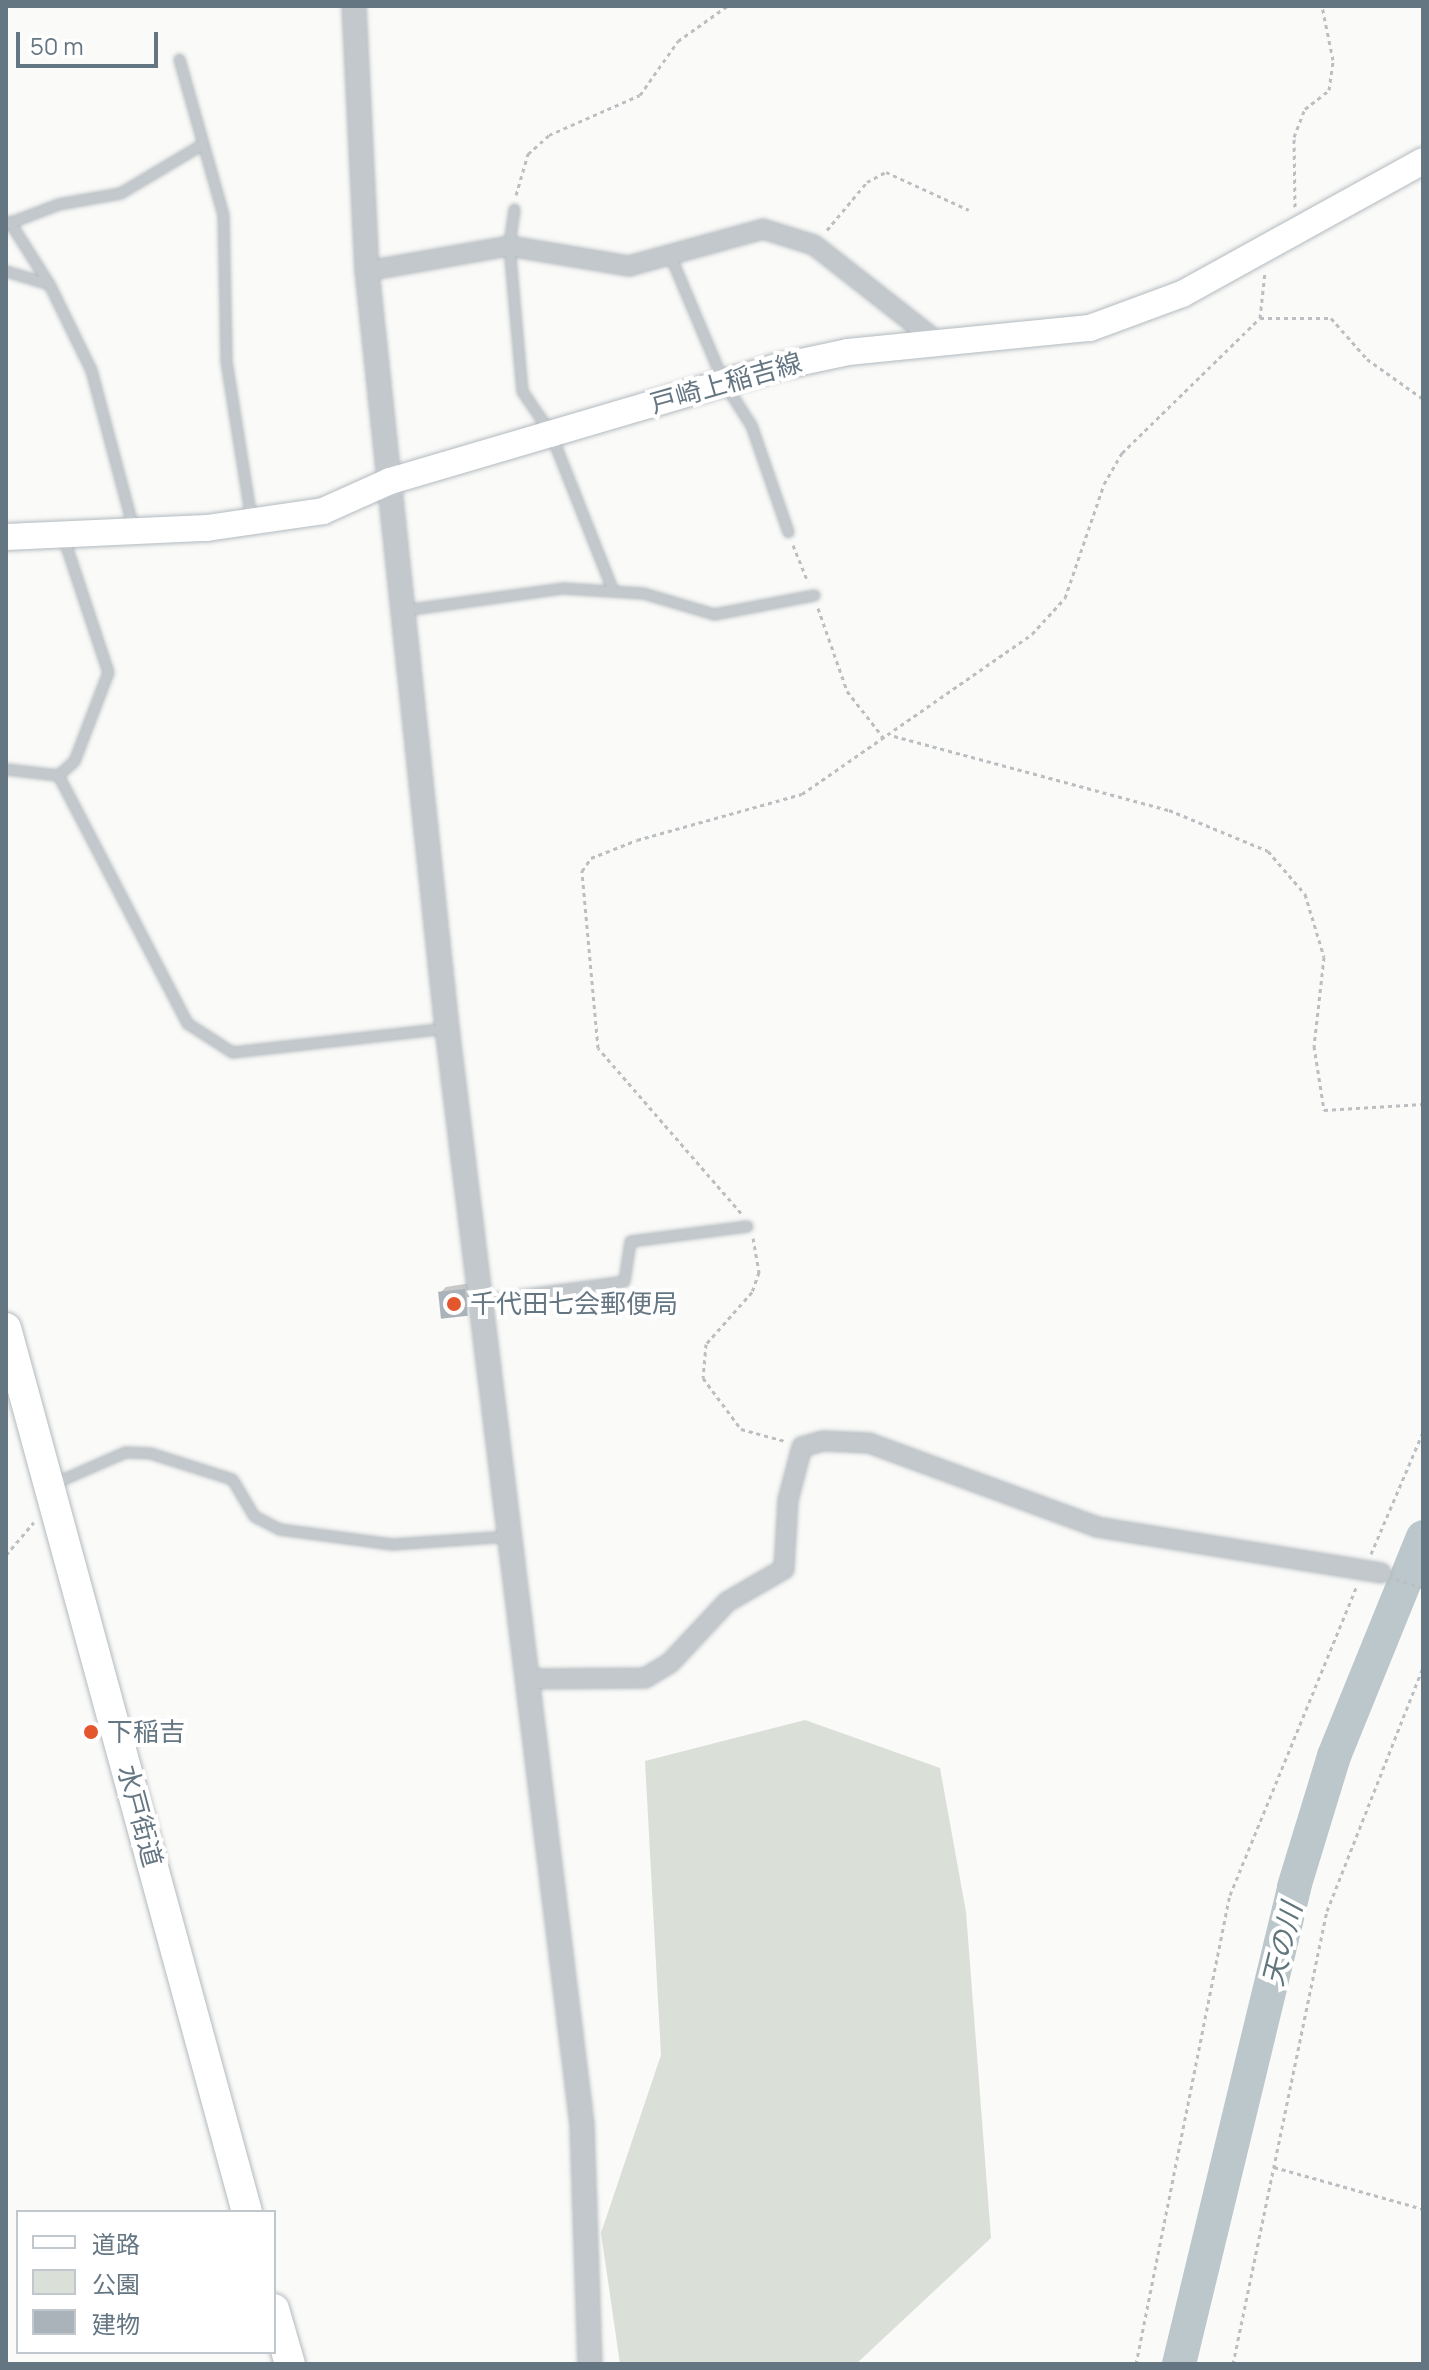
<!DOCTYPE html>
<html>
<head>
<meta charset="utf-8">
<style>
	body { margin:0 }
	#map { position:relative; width:1429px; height:2370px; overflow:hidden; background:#fafaf8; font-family:Manrope,"Noto Sans JP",sans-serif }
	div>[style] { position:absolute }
	.green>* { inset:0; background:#dadfd7 }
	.shadow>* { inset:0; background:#0003 }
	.river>* { height:34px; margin:-17px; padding:0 17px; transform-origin:17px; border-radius:17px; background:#bbc7cb }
	.building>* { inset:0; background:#aab3b9; transform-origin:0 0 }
	.path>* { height:3px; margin-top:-1.5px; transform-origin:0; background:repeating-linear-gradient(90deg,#bbbfc2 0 4px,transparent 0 8px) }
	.roads { filter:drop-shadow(0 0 2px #b3babf) drop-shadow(0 0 2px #b3babf) }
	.service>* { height:9px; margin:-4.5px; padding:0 4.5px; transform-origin:4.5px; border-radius:4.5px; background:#c3c8cc }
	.minor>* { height:18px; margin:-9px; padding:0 9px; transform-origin:9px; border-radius:9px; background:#c3c8cc }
	.tertiary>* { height:22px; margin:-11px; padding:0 11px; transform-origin:11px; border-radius:11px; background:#c3c8cc }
	.secondary>* { height:26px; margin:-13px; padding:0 13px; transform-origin:13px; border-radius:13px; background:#fff }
	.trunk>* { height:30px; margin:-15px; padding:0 15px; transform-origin:15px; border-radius:15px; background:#fff }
	.dots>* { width:22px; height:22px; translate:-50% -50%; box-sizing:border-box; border:4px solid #fff; border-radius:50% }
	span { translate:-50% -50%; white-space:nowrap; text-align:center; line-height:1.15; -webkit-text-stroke:8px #fff; paint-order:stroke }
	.street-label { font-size:26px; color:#657683 }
	.poi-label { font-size:26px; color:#657683 }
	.left { translate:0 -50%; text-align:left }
	.water-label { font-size:28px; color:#60757c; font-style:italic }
	.frame { position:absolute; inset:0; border:8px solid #657683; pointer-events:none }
	.legend { position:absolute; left:16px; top:2210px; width:260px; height:144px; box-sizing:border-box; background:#fff; border:2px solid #c1c8cd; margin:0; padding:10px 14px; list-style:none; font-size:24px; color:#657683 }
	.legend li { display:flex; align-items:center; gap:16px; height:40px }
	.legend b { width:40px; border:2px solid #c1c8cd }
	.scale { position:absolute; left:16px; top:32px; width:142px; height:36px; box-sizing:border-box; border:4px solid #657683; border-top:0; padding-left:10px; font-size:24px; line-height:28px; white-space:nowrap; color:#657683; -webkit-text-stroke:6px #fff; paint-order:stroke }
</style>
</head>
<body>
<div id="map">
	<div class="green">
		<i style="clip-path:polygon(805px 1720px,940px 1768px,966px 1912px,991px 2238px,856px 2364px,620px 2364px,601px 2233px,661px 2055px,645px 1761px)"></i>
	</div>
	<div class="shadow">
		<i style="clip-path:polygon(471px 1283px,467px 1314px,440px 1293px,446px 1287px)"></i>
	</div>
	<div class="river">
		<i style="left:1179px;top:2364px;width:491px;rotate:-76.4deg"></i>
		<i style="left:1294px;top:1887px;width:137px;rotate:-73deg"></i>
		<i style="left:1334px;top:1756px;width:236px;rotate:-67.9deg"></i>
	</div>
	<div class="building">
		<i style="left:465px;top:1289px;width:27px;height:27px;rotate:84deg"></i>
	</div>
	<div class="path">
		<i style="left:516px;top:195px;width:43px;rotate:-73.7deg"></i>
		<i style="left:528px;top:154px;width:28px;rotate:-42deg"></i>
		<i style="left:549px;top:135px;width:99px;rotate:-23.7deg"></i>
		<i style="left:640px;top:95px;width:66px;rotate:-54.9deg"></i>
		<i style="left:678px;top:41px;width:60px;rotate:-35.5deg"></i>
		<i style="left:1295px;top:207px;width:70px;rotate:-90.8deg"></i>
		<i style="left:1294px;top:137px;width:30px;rotate:-69deg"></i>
		<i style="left:1305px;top:109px;width:31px;rotate:-38deg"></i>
		<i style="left:1329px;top:90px;width:30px;rotate:-82deg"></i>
		<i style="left:1333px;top:60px;width:55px;rotate:-101.5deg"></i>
		<i style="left:827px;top:230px;width:62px;rotate:-50.2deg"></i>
		<i style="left:867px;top:182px;width:21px;rotate:-28deg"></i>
		<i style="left:886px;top:172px;width:91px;rotate:24.6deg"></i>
		<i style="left:1260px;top:318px;width:71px"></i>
		<i style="left:1331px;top:318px;width:55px;rotate:48.7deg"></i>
		<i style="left:1367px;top:359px;width:69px;rotate:35.5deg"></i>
		<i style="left:793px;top:545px;width:40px;rotate:68deg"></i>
		<i style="left:818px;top:608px;width:88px;rotate:70.7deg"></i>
		<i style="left:847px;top:691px;width:63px;rotate:52deg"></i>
		<i style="left:894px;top:736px;width:285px;rotate:15.1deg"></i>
		<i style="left:1169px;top:810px;width:107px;rotate:22.5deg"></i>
		<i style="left:1268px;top:851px;width:57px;rotate:49.3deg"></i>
		<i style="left:1305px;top:894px;width:66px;rotate:73.2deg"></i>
		<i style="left:1324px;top:957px;width:90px;rotate:96.4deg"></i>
		<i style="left:1314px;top:1046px;width:65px;rotate:81.1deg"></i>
		<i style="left:1324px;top:1110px;width:99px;rotate:-3.5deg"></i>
		<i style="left:741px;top:1213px;width:218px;rotate:-130.9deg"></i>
		<i style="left:598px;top:1048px;width:178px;rotate:-95.2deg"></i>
		<i style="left:582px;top:871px;width:16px;rotate:-55deg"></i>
		<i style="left:591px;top:858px;width:49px;rotate:-21.4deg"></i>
		<i style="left:637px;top:840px;width:171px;rotate:-15.6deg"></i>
		<i style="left:802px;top:794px;width:280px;rotate:-34.8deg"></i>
		<i style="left:1032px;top:634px;width:49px;rotate:-47.5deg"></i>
		<i style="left:1065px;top:598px;width:120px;rotate:-71.1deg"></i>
		<i style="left:1104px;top:484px;width:36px;rotate:-60deg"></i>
		<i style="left:1122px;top:453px;width:193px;rotate:-44.4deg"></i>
		<i style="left:1260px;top:318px;width:46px;rotate:-83.8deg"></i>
		<i style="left:753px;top:1238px;width:35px;rotate:80deg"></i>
		<i style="left:759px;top:1272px;width:21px;rotate:109deg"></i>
		<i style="left:752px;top:1292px;width:69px;rotate:131.5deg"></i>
		<i style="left:706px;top:1344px;width:34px;rotate:95deg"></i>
		<i style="left:703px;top:1378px;width:64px;rotate:53.3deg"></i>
		<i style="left:741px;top:1429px;width:46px;rotate:15.3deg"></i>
		<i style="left:1371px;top:1554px;width:133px;rotate:-66.9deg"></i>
		<i style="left:6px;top:1555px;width:43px;rotate:-49.7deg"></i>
		<i style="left:1396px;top:1579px;width:28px;rotate:18deg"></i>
		<i style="left:1274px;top:2167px;width:155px;rotate:15.7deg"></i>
		<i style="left:1136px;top:2364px;width:478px;rotate:-78.7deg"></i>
		<i style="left:1230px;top:1895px;width:334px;rotate:-67.7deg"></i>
		<i style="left:1233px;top:2364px;width:463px;rotate:-78.3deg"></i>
		<i style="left:1327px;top:1911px;width:262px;rotate:-68.5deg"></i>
	</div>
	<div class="roads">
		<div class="service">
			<i style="left:179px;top:59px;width:162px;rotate:74.2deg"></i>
			<i style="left:223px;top:215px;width:146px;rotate:88.8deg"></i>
			<i style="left:226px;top:361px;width:159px;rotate:81deg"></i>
			<i style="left:514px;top:209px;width:37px;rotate:98deg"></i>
			<i style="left:509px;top:246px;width:146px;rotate:84.9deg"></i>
			<i style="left:522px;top:391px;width:50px;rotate:55.7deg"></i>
			<i style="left:550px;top:432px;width:171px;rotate:68.4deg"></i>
			<i style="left:9px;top:221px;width:75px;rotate:57.6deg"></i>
			<i style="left:6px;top:224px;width:56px;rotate:-21deg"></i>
			<i style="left:58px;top:204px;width:63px;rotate:-10.1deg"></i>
			<i style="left:120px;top:193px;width:92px;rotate:-30.7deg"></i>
			<i style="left:669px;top:253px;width:141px;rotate:67.1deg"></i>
			<i style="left:724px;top:383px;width:50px;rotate:57.3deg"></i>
			<i style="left:751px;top:425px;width:113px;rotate:70.9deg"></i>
			<i style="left:6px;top:271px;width:45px;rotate:16.8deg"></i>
			<i style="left:49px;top:284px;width:96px;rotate:64deg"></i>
			<i style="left:91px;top:370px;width:163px;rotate:75.1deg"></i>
			<i style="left:404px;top:610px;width:161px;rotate:-7.9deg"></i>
			<i style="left:563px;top:588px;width:80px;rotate:3.6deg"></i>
			<i style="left:643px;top:593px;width:74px;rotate:16.5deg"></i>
			<i style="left:714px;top:614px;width:102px;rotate:-10.8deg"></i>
			<i style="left:6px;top:769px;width:52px;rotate:6.6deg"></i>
			<i style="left:58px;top:775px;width:21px;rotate:-41deg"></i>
			<i style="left:74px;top:761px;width:95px;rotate:-69.1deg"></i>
			<i style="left:108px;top:672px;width:142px;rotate:-108.4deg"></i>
			<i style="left:58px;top:775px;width:280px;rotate:62.5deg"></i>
			<i style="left:187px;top:1023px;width:54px;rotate:32.8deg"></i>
			<i style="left:232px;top:1052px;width:216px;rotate:-6.4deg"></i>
			<i style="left:482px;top:1300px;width:143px;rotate:-7.6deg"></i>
			<i style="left:624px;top:1281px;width:40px;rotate:-81.5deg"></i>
			<i style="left:630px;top:1241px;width:118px;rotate:-7.3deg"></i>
			<i style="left:52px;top:1484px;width:80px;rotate:-23.7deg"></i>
			<i style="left:125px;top:1452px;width:25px;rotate:2deg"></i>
			<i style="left:150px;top:1453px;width:86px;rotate:17.6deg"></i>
			<i style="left:232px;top:1479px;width:43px;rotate:59.3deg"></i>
			<i style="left:254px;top:1516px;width:28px;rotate:27deg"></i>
			<i style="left:279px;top:1529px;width:114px;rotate:7.6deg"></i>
			<i style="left:392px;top:1544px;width:117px;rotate:-3.9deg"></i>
		</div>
		<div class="minor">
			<i style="left:367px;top:271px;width:144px;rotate:-10deg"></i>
			<i style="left:509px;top:246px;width:122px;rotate:9.5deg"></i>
			<i style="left:629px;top:266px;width:139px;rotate:-15.4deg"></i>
			<i style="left:763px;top:229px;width:53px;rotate:17.4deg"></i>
			<i style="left:814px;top:245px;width:159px;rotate:38.1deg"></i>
			<i style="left:532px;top:1679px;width:113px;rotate:-0.5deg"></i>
			<i style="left:645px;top:1678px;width:29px;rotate:-31deg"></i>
			<i style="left:670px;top:1663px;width:83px;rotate:-46.9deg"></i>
			<i style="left:727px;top:1602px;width:66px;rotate:-30.1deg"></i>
			<i style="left:784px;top:1569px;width:69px;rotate:-86.7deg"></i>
			<i style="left:788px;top:1500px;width:55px;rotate:-75.2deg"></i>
			<i style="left:802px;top:1447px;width:22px;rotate:-16deg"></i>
			<i style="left:823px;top:1441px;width:46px;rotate:2.5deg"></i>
			<i style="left:869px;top:1443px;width:243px;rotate:20.2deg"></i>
			<i style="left:1097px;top:1527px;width:288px;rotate:9.2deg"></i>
		</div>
		<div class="tertiary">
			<i style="left:354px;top:6px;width:265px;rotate:87.2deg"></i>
			<i style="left:367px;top:271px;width:761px;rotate:83.97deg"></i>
			<i style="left:447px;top:1028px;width:1104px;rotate:82.98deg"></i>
			<i style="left:582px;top:2124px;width:240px;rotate:88.1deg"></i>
		</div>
		<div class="secondary">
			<i style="left:6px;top:537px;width:201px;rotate:-2.6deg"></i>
			<i style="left:207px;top:528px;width:117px;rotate:-8.3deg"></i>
			<i style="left:323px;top:511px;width:73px;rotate:-24.1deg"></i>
			<i style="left:390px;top:481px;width:399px;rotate:-16.4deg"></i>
			<i style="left:773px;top:368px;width:77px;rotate:-12deg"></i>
			<i style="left:848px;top:352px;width:243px;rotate:-5.7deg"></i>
			<i style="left:1090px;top:328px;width:98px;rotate:-20.3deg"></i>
			<i style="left:1182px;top:294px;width:275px;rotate:-28.9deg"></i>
		</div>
		<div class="trunk">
			<i style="left:6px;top:1328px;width:916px;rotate:74.75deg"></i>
			<i style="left:274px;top:2309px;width:57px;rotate:73.8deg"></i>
		</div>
	</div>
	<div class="dots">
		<i style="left:454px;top:1304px;background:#e4572e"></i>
		<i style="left:91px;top:1732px;background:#e4572e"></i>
	</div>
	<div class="street-label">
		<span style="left:726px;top:383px;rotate:-16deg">戸崎上稲吉線</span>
		<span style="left:140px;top:1816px;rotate:75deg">水戸街道</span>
	</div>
	<div class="poi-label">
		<span class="left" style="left:470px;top:1304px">千代田七会郵便局</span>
		<span class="left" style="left:107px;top:1732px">下稲吉</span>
	</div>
	<div class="water-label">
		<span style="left:1281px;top:1944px;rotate:-76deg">天の川</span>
	</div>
	<div class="frame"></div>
	<ul class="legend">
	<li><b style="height:10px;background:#fff"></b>道路</li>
	<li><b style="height:22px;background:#dadfd7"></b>公園</li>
	<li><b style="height:22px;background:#aab3b9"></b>建物</li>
	</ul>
	<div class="scale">50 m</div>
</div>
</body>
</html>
